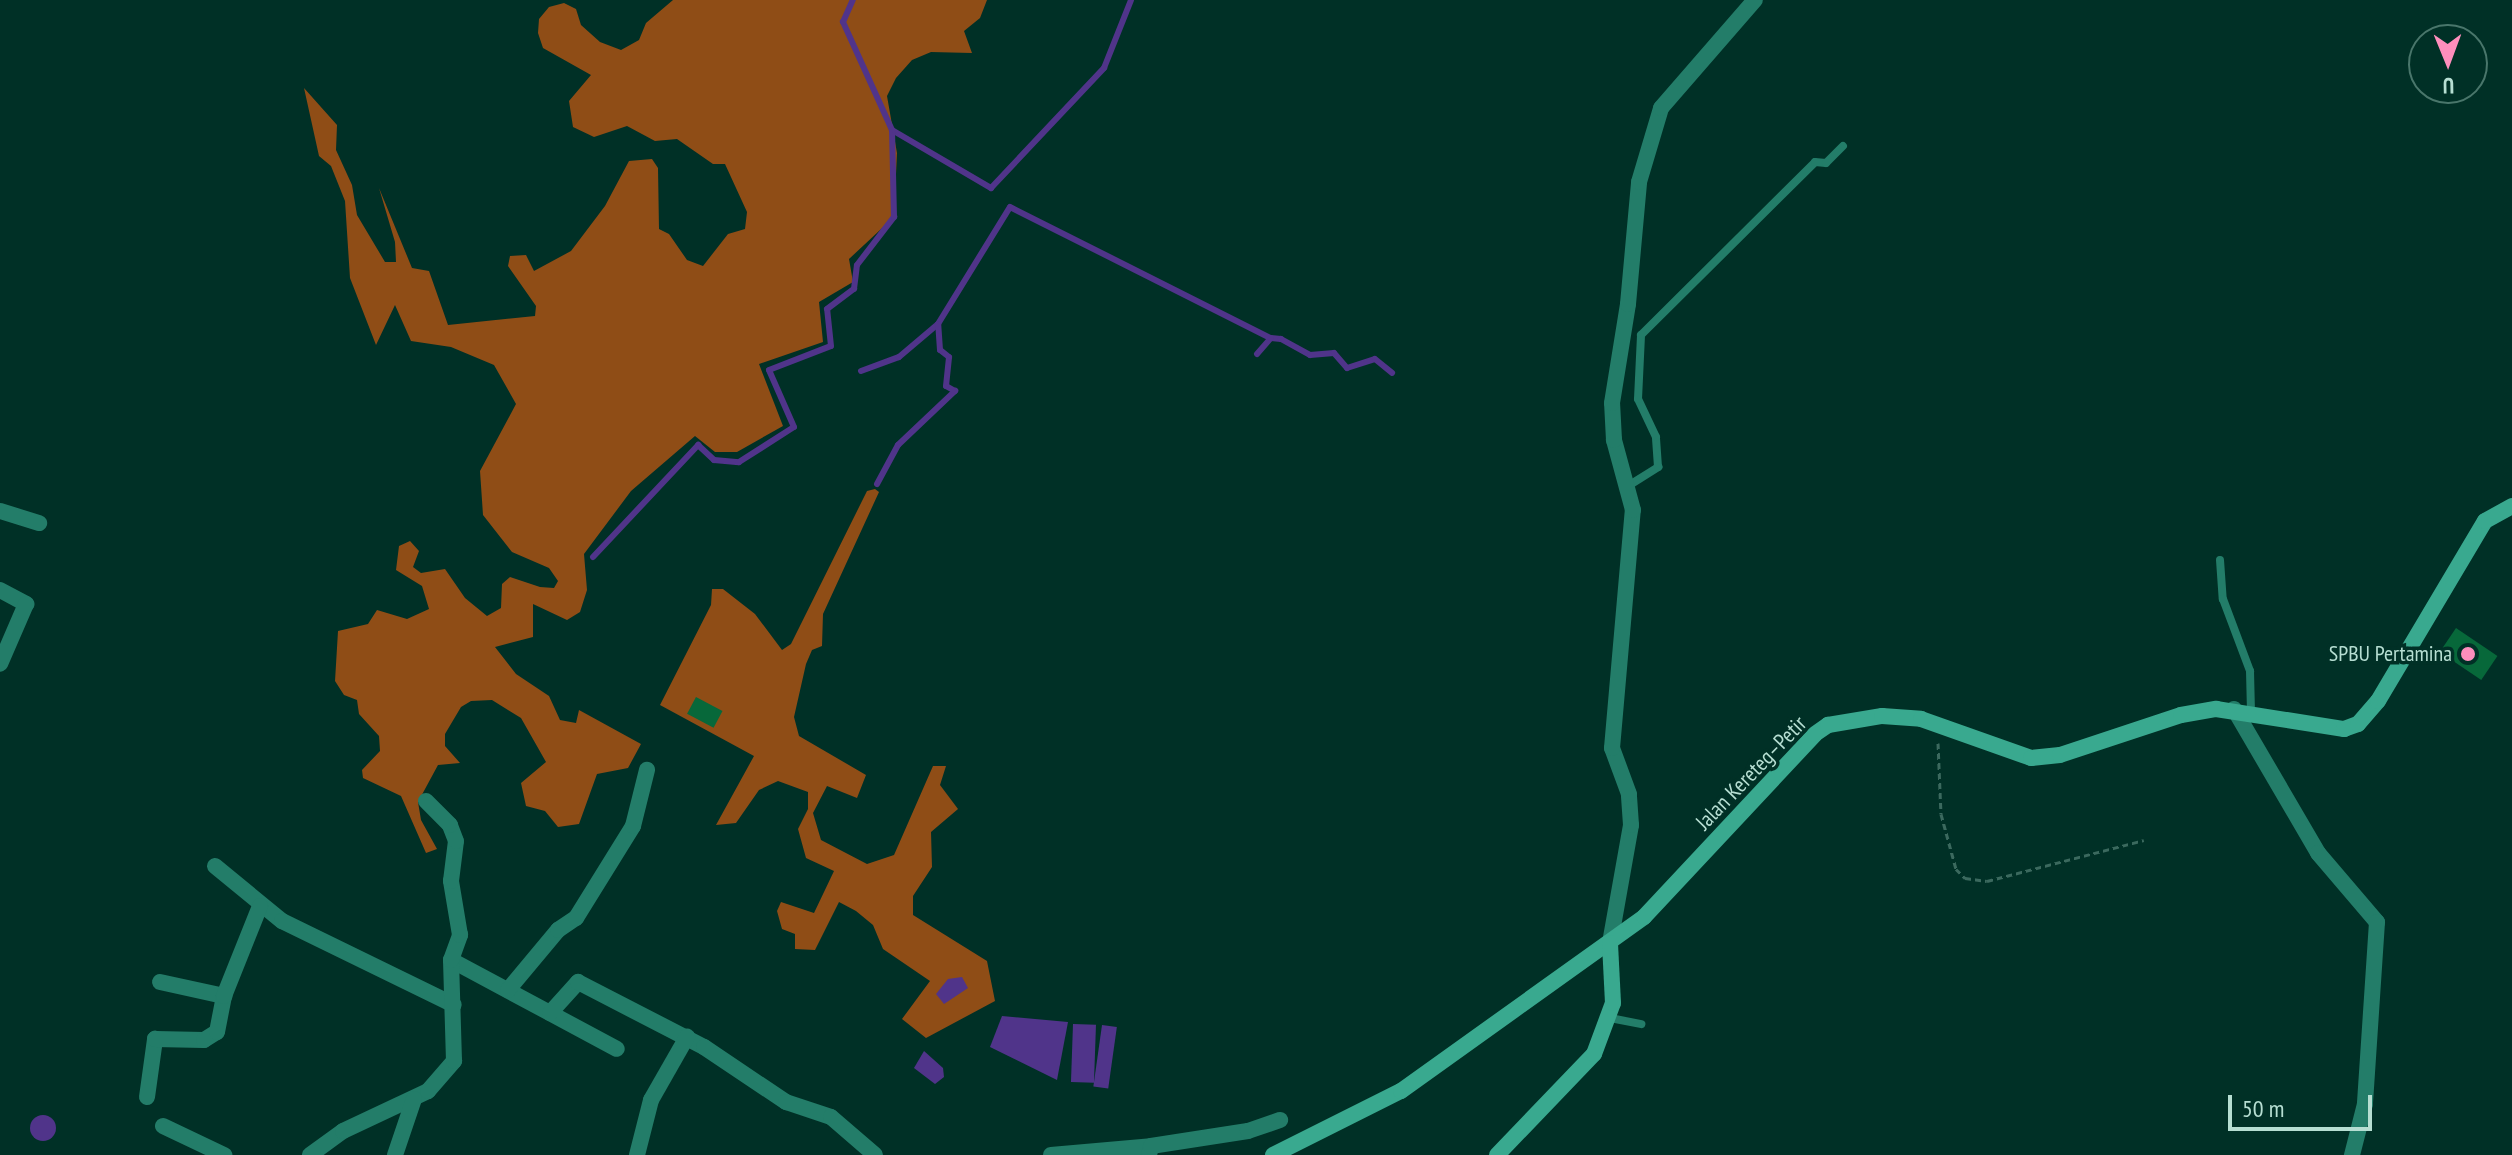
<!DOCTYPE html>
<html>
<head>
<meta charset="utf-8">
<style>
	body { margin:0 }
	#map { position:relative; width:2512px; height:1155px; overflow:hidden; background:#003026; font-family:"PT Sans Narrow",sans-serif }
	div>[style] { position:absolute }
	.forest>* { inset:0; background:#8f4d16 }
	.water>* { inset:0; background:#50348a; transform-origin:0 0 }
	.round { border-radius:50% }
	.stream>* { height:6px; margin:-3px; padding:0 3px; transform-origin:3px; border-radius:3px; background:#50348a }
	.building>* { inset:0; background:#07683a; transform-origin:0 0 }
	.path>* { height:3px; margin-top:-1.5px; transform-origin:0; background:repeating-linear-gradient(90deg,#3b695e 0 6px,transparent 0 10px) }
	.lane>* { height:8px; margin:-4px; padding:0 4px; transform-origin:4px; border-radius:4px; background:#237d69 }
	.street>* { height:16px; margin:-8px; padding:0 8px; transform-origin:8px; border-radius:8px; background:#237d69 }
	.secondary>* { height:16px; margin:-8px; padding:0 8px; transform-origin:8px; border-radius:8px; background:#39a98f }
	.dots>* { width:22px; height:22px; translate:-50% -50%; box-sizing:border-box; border:4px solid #003026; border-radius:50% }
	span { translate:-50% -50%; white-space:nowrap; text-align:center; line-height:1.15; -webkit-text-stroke:7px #003026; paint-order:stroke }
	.poi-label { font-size:22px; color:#b6ded2 }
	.right { translate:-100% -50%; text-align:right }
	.street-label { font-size:22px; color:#b6ded2 }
	.north { position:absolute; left:2408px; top:24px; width:80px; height:80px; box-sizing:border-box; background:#003026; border:2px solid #49766b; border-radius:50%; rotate:179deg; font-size:22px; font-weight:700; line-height:32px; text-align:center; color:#b6ded2 }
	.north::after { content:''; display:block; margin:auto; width:28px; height:36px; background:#fe8ebc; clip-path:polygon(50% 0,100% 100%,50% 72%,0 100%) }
	.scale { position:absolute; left:2228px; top:1095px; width:144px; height:36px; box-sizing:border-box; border:4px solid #b6ded2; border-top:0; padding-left:10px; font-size:24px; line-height:28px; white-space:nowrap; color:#b6ded2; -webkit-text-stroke:6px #003026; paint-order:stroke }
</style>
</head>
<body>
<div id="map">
	<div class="forest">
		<i style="clip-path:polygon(673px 0,987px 0,980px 18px,964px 31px,972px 53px,931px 52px,912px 60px,896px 78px,887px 96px,897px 153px,894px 217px,849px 259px,853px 282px,819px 302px,823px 342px,759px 364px,783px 426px,737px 452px,715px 452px,695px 436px,631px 491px,584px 554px,587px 590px,580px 612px,567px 620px,533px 604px,533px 637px,495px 647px,516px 674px,549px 696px,560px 720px,576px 723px,579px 710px,641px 744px,628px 768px,597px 774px,579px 824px,558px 827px,545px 811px,526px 806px,521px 783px,546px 762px,521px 718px,492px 700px,471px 701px,461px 707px,445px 734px,445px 746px,460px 763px,438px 765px,418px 802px,421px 820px,437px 849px,426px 853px,401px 796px,363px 778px,362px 770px,380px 751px,379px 736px,359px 714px,357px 700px,344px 695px,335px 681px,338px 631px,368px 624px,377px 610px,407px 619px,429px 609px,422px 586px,396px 570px,399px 546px,410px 541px,419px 551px,413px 567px,421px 573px,445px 569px,465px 598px,487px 616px,501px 608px,502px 584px,510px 577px,540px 587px,554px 588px,558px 581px,549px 568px,512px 552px,483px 515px,480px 471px,516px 404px,494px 365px,451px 347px,411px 341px,395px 305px,376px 345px,350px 278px,345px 201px,331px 166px,319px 156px,304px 88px,337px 125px,336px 150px,352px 185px,357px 215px,385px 262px,396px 262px,395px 242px,379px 188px,412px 268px,429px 271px,448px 325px,535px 316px,536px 306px,508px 266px,510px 256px,526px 255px,534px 271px,571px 251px,605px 206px,629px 161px,652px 159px,658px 168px,659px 229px,669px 234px,687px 260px,703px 266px,728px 234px,745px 229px,747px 212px,725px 164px,713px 164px,677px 139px,655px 141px,627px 126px,594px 137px,573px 127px,569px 101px,591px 75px,543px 48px,538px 33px,539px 19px,549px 7px,564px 3px,576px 9px,581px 25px,600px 42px,621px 50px,639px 40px,646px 23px)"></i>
		<i style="clip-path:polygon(875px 489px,879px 492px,823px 614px,822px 646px,812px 650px,806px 664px,794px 717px,799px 736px,866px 775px,857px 798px,827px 786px,813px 813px,821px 840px,867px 864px,894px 855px,933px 766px,946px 766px,940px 785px,958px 809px,931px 832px,932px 867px,913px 896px,913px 915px,987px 961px,995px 1001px,926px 1038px,902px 1019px,930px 981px,883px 949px,873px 925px,856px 911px,839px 902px,815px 950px,795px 949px,795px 934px,782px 929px,777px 911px,781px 902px,814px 913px,834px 871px,806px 858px,798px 829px,808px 809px,808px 792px,778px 781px,759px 790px,736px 823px,716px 825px,754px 756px,660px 705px,711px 605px,712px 589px,723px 589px,755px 614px,782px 650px,791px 644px,867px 491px)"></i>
	</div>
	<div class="water">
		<i style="clip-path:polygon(962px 977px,968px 988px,944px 1004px,936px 994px,948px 979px)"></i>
		<i style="clip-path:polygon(1002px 1016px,1068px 1022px,1057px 1080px,990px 1047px)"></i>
		<i style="left:1073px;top:1024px;width:23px;height:58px;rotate:2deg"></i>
		<i style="left:1102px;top:1025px;width:15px;height:62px;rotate:8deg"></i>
		<i style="clip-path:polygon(924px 1051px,943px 1068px,944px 1077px,935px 1084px,914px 1068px)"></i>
		<i class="round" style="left:30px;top:1115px;width:26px;height:26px"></i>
	</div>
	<div class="stream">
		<i style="left:892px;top:130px;width:115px;rotate:30.4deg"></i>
		<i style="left:991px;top:188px;width:165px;rotate:-46.7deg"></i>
		<i style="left:1104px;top:68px;width:73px;rotate:-68.3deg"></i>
		<i style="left:1257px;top:354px;width:21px;rotate:-49deg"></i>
		<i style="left:1271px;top:338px;width:10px;rotate:6deg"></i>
		<i style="left:1281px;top:339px;width:33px;rotate:29deg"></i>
		<i style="left:1310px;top:355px;width:24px;rotate:-5deg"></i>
		<i style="left:1334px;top:353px;width:20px;rotate:49deg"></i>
		<i style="left:1347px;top:368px;width:29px;rotate:-18deg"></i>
		<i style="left:1375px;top:359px;width:22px;rotate:39deg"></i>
		<i style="left:861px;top:371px;width:40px;rotate:-20.2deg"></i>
		<i style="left:899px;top:357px;width:51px;rotate:-40.2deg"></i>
		<i style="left:938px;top:324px;width:137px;rotate:-58.4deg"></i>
		<i style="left:1010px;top:207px;width:292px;rotate:26.7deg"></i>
		<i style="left:877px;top:484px;width:44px;rotate:-61.7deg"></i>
		<i style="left:898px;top:445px;width:79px;rotate:-43.5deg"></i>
		<i style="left:955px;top:391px;width:10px;rotate:-151deg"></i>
		<i style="left:946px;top:386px;width:29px;rotate:-84deg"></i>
		<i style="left:949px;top:357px;width:11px;rotate:-142deg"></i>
		<i style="left:940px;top:350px;width:26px;rotate:-94deg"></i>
		<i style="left:593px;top:557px;width:154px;rotate:-46.8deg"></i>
		<i style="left:698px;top:445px;width:22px;rotate:43deg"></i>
		<i style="left:714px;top:460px;width:25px;rotate:5deg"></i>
		<i style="left:739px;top:462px;width:65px;rotate:-32.5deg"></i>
		<i style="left:794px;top:427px;width:62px;rotate:-113.7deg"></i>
		<i style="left:769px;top:370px;width:66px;rotate:-21.2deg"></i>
		<i style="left:831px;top:346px;width:37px;rotate:-96deg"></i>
		<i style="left:827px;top:309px;width:34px;rotate:-37deg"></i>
		<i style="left:854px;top:289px;width:24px;rotate:-83deg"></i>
		<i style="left:857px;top:265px;width:61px;rotate:-52.4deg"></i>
		<i style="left:894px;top:217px;width:87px;rotate:-91.3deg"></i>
		<i style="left:892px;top:130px;width:119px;rotate:-114.4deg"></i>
		<i style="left:843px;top:22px;width:24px;rotate:-66deg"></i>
	</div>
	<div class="building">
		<i style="left:2456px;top:628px;width:50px;height:29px;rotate:34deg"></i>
		<i style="left:696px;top:697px;width:30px;height:19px;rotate:28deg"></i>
	</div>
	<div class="path">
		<i style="left:1938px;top:743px;width:71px;rotate:87.6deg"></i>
		<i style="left:1941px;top:814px;width:57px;rotate:74.7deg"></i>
		<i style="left:1956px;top:869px;width:13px;rotate:45deg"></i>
		<i style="left:1965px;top:878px;width:22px;rotate:8deg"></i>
		<i style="left:1987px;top:881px;width:162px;rotate:-14.6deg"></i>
	</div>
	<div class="lane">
		<i style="left:1628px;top:486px;width:36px;rotate:-32deg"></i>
		<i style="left:1658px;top:467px;width:30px;rotate:-94deg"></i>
		<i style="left:1656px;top:437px;width:42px;rotate:-115.3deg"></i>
		<i style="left:1638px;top:399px;width:64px;rotate:-87.3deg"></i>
		<i style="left:1641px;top:335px;width:245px;rotate:-44.8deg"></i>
		<i style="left:1815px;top:162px;width:11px;rotate:5deg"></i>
		<i style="left:1826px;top:163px;width:24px;rotate:-45deg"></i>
		<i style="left:2220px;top:560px;width:39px;rotate:86deg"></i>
		<i style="left:2223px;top:599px;width:77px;rotate:69.4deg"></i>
		<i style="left:2250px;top:671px;width:42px;rotate:88.6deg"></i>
		<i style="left:1610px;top:1018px;width:32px;rotate:11deg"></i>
	</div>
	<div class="street">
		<i style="left:0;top:511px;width:41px;rotate:17.1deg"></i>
		<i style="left:0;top:590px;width:30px;rotate:28deg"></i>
		<i style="left:26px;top:604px;width:65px;rotate:113.4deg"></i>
		<i style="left:2234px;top:709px;width:167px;rotate:59.7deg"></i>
		<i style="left:2318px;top:853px;width:91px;rotate:49.5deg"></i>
		<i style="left:2377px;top:922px;width:182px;rotate:93.8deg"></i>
		<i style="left:2365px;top:1104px;width:53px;rotate:104.3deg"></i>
		<i style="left:215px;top:866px;width:87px;rotate:39.4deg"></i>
		<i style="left:282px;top:921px;width:191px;rotate:26deg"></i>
		<i style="left:1610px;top:943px;width:120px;rotate:-79.9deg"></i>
		<i style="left:1631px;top:825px;width:31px;rotate:-94deg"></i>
		<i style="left:1629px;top:794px;width:49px;rotate:-110.3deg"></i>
		<i style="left:1612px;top:748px;width:239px;rotate:-85deg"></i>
		<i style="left:1633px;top:510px;width:73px;rotate:-105.2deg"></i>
		<i style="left:1614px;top:440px;width:37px;rotate:-93deg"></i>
		<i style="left:1612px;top:403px;width:100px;rotate:-80.8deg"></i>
		<i style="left:1628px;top:304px;width:122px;rotate:-84.8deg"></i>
		<i style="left:1639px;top:182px;width:77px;rotate:-73.4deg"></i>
		<i style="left:1661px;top:108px;width:143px;rotate:-49deg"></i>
		<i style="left:451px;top:960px;width:188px;rotate:28.2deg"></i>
		<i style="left:160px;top:982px;width:66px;rotate:12.3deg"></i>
		<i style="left:508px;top:990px;width:78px;rotate:-50.2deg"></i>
		<i style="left:558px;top:930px;width:22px;rotate:-34deg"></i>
		<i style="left:576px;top:918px;width:108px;rotate:-58.2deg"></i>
		<i style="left:633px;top:826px;width:58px;rotate:-76deg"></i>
		<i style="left:550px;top:1013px;width:42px;rotate:-47.9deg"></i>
		<i style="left:578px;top:982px;width:142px;rotate:27.3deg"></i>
		<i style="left:704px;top:1047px;width:99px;rotate:33.9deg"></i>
		<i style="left:786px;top:1102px;width:47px;rotate:18.4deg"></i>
		<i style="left:831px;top:1117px;width:58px;rotate:40.8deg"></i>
		<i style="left:147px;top:1097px;width:59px;rotate:-82.1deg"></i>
		<i style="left:155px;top:1039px;width:49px;rotate:1.2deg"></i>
		<i style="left:204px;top:1040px;width:15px;rotate:-32deg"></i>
		<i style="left:217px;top:1032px;width:37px;rotate:-79deg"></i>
		<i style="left:224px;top:996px;width:97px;rotate:-68.2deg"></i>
		<i style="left:163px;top:1126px;width:68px;rotate:25.4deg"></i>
		<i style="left:310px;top:1155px;width:41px;rotate:-36deg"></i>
		<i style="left:343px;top:1131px;width:94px;rotate:-25.2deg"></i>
		<i style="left:428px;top:1091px;width:40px;rotate:-49deg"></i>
		<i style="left:454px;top:1061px;width:101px;rotate:-91.7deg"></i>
		<i style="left:451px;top:960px;width:27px;rotate:-70deg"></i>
		<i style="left:460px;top:935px;width:55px;rotate:-99.5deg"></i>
		<i style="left:451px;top:881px;width:40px;rotate:-82.9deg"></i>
		<i style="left:456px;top:841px;width:17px;rotate:-111deg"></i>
		<i style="left:450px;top:825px;width:34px;rotate:-135deg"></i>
		<i style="left:395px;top:1155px;width:59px;rotate:-71.3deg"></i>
		<i style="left:637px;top:1155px;width:57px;rotate:-75.7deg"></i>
		<i style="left:651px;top:1100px;width:73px;rotate:-60.3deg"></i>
		<i style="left:1051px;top:1155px;width:100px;rotate:-5.1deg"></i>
		<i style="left:1149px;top:1155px;width:9px;rotate:-77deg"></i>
		<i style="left:1151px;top:1146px;width:98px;rotate:-8.8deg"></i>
		<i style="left:1248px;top:1131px;width:34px;rotate:-19deg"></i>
	</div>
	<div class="secondary">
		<i style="left:1273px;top:1155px;width:143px;rotate:-26.6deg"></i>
		<i style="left:1401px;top:1091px;width:299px;rotate:-35.6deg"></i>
		<i style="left:1644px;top:917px;width:250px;rotate:-46.9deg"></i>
		<i style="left:1815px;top:734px;width:16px;rotate:-35deg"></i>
		<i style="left:1828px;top:725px;width:55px;rotate:-9.5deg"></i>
		<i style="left:1882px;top:716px;width:39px;rotate:4deg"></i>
		<i style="left:1921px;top:719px;width:117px;rotate:19.5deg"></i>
		<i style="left:2031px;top:758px;width:29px;rotate:-6deg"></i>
		<i style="left:2060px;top:755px;width:127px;rotate:-18.3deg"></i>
		<i style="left:2181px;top:715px;width:36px;rotate:-10deg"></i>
		<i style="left:2216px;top:709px;width:130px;rotate:8.9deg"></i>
		<i style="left:2344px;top:729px;width:15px;rotate:-20deg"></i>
		<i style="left:2358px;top:724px;width:30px;rotate:-49deg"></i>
		<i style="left:2378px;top:701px;width:209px;rotate:-59.3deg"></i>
		<i style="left:2485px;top:521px;width:31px;rotate:-29deg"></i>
		<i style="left:1497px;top:1155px;width:140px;rotate:-46.2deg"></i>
		<i style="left:1594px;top:1054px;width:54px;rotate:-69.6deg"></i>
		<i style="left:1613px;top:1003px;width:60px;rotate:-92.9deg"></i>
	</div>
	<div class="dots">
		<i style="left:2468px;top:654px;background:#fe8ebc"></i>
	</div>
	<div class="poi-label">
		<span class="right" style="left:2452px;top:654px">SPBU Pertamina</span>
	</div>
	<div class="street-label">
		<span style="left:1751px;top:773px;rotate:-46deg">Jalan Kereteg–Petir</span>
	</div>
	<div class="north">U</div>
	<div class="scale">50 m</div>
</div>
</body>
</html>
